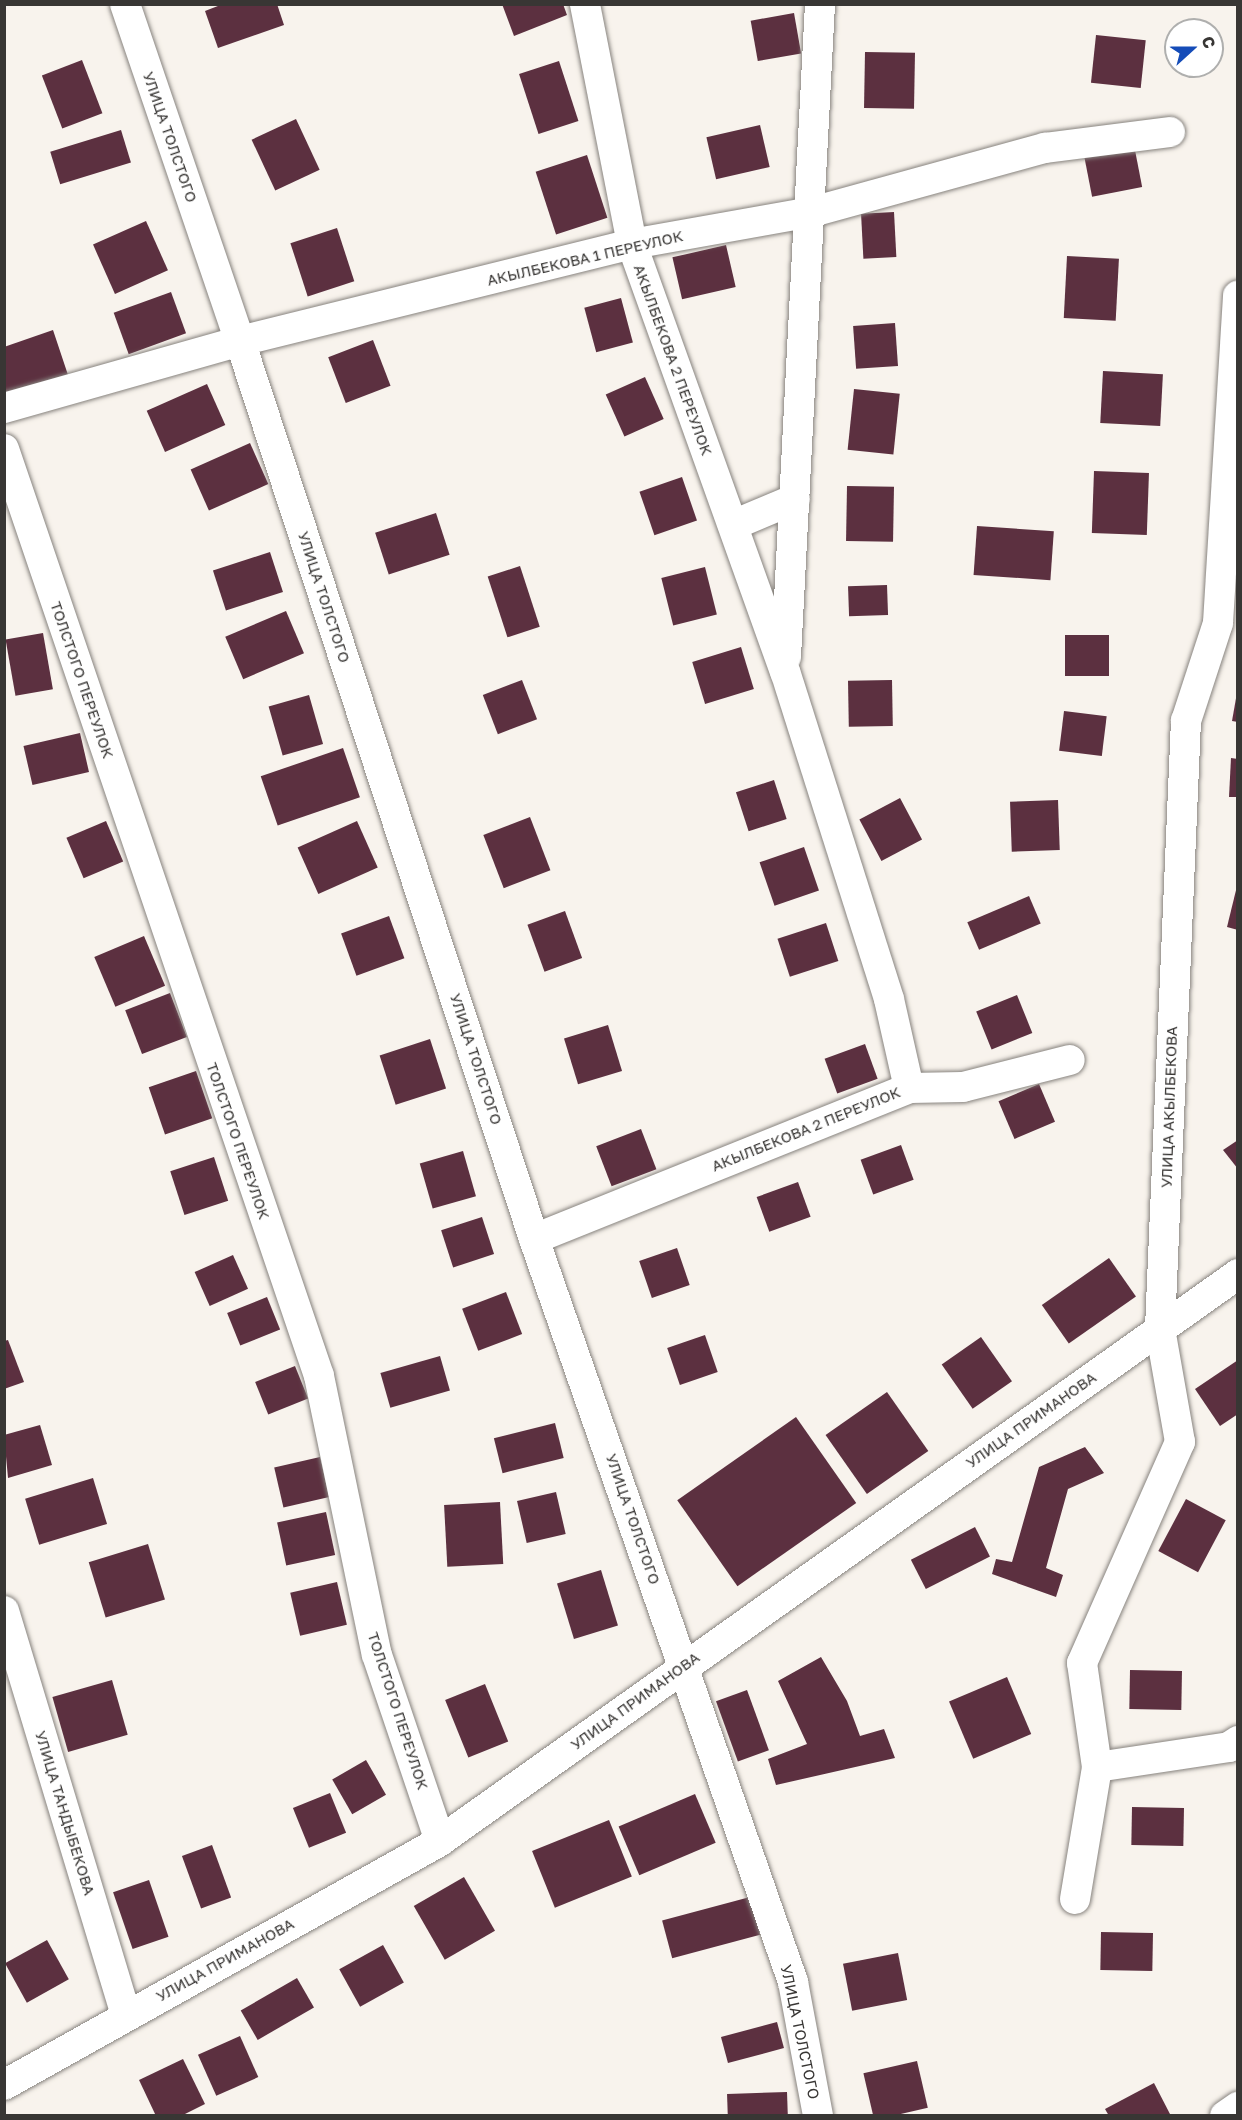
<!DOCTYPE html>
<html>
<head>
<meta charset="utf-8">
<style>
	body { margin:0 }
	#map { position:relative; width:1242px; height:2120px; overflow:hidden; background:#f8f3ed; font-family:"Golos Text",sans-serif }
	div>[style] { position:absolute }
	.building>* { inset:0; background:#5c3040; transform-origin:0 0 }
	.roads { filter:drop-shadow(0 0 2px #87837e) drop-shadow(0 0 2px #87837e) }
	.minor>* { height:30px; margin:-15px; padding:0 15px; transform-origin:15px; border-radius:15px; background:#fff }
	span { translate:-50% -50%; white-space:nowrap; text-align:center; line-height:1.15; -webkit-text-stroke:6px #fff; paint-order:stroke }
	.street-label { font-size:15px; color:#383634 }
	.frame { position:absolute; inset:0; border:6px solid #383634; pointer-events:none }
	.north { position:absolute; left:1164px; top:18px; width:60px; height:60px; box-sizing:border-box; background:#fff; border:2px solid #afafae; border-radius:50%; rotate:69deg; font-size:16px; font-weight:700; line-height:24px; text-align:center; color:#383634 }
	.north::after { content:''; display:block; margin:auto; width:21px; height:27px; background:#154cb8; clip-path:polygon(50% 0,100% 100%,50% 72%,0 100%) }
</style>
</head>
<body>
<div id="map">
	<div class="building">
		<i style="clip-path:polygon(223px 4px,277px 4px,284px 25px,218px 48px,205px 11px)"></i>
		<i style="clip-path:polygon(502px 4px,563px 4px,567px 15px,514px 36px)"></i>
		<i style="left:794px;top:13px;width:41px;height:44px;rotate:80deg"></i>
		<i style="left:1096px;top:35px;width:50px;height:48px;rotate:6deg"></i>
		<i style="left:865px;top:52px;width:50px;height:56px;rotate:1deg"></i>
		<i style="left:82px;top:60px;width:57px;height:43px;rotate:69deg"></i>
		<i style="left:559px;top:61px;width:63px;height:42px;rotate:72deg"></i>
		<i style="left:296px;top:119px;width:56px;height:49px;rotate:65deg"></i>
		<i style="left:760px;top:125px;width:43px;height:55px;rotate:77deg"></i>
		<i style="left:121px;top:130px;width:34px;height:74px;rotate:73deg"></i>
		<i style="left:1133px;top:140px;width:48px;height:51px;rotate:79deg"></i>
		<i style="left:587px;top:155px;width:66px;height:54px;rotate:72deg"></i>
		<i style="left:894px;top:212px;width:45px;height:33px;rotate:87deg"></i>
		<i style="left:146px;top:221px;width:54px;height:58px;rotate:66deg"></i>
		<i style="left:337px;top:228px;width:56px;height:49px;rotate:72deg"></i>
		<i style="left:726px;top:245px;width:43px;height:55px;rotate:77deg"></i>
		<i style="left:1067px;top:256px;width:52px;height:62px;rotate:3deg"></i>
		<i style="left:171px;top:292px;width:44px;height:61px;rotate:70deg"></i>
		<i style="left:621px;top:298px;width:46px;height:38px;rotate:75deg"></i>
		<i style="left:895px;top:323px;width:43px;height:42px;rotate:86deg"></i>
		<i style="clip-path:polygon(53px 330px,68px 375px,4px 396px,4px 347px)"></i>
		<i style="left:373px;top:340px;width:49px;height:48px;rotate:69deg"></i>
		<i style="left:1103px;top:371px;width:60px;height:52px;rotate:3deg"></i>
		<i style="left:645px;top:377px;width:46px;height:43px;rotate:66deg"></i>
		<i style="left:207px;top:384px;width:45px;height:66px;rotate:66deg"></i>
		<i style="left:854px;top:389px;width:46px;height:61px;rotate:6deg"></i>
		<i style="left:250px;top:443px;width:45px;height:65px;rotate:66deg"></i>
		<i style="left:1094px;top:471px;width:55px;height:62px;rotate:2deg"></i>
		<i style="left:682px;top:477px;width:46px;height:45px;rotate:71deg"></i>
		<i style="left:847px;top:486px;width:47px;height:55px;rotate:1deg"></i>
		<i style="left:436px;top:513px;width:44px;height:64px;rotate:72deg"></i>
		<i style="left:977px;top:526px;width:77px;height:49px;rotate:4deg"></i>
		<i style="left:270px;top:552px;width:42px;height:60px;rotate:72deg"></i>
		<i style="left:520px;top:566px;width:64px;height:34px;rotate:72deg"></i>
		<i style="left:705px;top:567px;width:49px;height:45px;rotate:76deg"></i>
		<i style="left:887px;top:585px;width:30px;height:39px;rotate:88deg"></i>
		<i style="left:286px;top:611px;width:46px;height:66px;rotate:67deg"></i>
		<i style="left:43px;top:633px;width:57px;height:38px;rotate:80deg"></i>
		<i style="left:1065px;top:635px;width:44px;height:41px"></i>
		<i style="left:741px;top:647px;width:44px;height:51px;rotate:73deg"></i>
		<i style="left:522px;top:680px;width:42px;height:42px;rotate:69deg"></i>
		<i style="left:892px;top:680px;width:46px;height:44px;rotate:89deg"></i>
		<i style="clip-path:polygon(1238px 687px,1238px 722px,1232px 721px)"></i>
		<i style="left:309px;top:695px;width:51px;height:42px;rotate:74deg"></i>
		<i style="left:1064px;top:711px;width:43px;height:40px;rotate:7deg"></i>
		<i style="left:80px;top:733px;width:40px;height:58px;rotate:77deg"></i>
		<i style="left:343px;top:748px;width:52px;height:87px;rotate:71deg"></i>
		<i style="clip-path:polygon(1231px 758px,1238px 759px,1238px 797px,1229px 797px)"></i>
		<i style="left:774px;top:780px;width:41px;height:40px;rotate:72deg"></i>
		<i style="left:900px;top:798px;width:47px;height:46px;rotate:62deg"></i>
		<i style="left:1058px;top:800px;width:50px;height:48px;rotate:88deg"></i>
		<i style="left:530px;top:817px;width:57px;height:50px;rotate:69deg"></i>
		<i style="left:106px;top:821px;width:44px;height:43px;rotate:67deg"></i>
		<i style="left:357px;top:821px;width:51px;height:65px;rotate:66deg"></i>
		<i style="left:804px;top:847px;width:46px;height:47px;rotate:71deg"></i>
		<i style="clip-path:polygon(1238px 882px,1238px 930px,1227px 927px)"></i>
		<i style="left:1029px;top:896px;width:30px;height:67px;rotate:67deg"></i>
		<i style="left:565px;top:911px;width:50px;height:40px;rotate:70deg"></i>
		<i style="left:389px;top:916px;width:45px;height:51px;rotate:70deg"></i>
		<i style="left:826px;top:923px;width:40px;height:51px;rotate:72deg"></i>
		<i style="left:144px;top:936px;width:54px;height:54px;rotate:67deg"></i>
		<i style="left:170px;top:993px;width:47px;height:48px;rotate:69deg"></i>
		<i style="left:1017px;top:995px;width:41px;height:44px;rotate:68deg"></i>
		<i style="left:608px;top:1025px;width:48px;height:46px;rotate:73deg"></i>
		<i style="left:430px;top:1039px;width:52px;height:53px;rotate:72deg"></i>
		<i style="left:865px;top:1044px;width:37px;height:43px;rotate:70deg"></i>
		<i style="left:196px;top:1071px;width:50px;height:50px;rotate:71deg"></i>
		<i style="left:1039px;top:1084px;width:41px;height:44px;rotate:67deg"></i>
		<i style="left:641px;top:1129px;width:43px;height:48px;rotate:69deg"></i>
		<i style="clip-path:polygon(1238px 1140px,1238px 1169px,1223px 1150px)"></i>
		<i style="left:901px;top:1145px;width:37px;height:43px;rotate:70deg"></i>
		<i style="left:463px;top:1151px;width:47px;height:45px;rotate:74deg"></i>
		<i style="left:214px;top:1157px;width:46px;height:46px;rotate:72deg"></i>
		<i style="left:798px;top:1182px;width:37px;height:44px;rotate:70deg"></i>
		<i style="left:482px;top:1217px;width:39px;height:43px;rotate:72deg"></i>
		<i style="left:677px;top:1248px;width:39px;height:40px;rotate:71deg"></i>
		<i style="left:233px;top:1255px;width:37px;height:42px;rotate:66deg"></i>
		<i style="left:1109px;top:1258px;width:47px;height:82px;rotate:55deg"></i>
		<i style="left:506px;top:1292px;width:45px;height:47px;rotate:69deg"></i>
		<i style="left:267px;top:1297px;width:35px;height:43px;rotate:68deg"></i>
		<i style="left:705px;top:1335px;width:39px;height:40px;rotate:71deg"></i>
		<i style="left:981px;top:1337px;width:54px;height:48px;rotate:55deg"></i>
		<i style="clip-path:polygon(8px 1340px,24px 1382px,4px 1389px,4px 1341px)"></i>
		<i style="left:440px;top:1356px;width:36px;height:62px;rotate:74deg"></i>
		<i style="clip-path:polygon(1238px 1360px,1238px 1414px,1220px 1426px,1195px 1389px)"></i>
		<i style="left:295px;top:1366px;width:35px;height:43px;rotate:68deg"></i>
		<i style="left:887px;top:1392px;width:72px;height:75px;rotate:55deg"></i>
		<i style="left:796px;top:1417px;width:105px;height:145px;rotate:55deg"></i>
		<i style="left:555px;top:1423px;width:36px;height:63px;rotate:76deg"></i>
		<i style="clip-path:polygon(40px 1425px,52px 1465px,8px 1478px,4px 1435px)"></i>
		<i style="clip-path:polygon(1085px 1447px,1104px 1473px,1068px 1489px,1046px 1568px,1063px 1575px,1056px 1597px,992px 1574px,996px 1559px,1012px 1562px,1039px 1467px)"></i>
		<i style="left:320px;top:1457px;width:41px;height:47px;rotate:77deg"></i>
		<i style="left:93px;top:1478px;width:48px;height:71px;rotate:73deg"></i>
		<i style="left:556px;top:1492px;width:43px;height:40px;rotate:77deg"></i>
		<i style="left:1186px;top:1499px;width:45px;height:59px;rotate:28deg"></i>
		<i style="left:500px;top:1502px;width:62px;height:56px;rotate:87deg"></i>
		<i style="left:326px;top:1512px;width:44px;height:50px;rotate:78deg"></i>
		<i style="left:975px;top:1527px;width:33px;height:72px;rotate:63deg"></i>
		<i style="left:148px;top:1544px;width:58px;height:62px;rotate:73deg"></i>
		<i style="left:601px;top:1570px;width:58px;height:46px;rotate:73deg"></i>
		<i style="left:337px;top:1582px;width:44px;height:48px;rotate:77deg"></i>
		<i style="clip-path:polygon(821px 1657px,847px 1701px,860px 1736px,884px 1729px,895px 1758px,776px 1785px,768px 1759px,807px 1744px,778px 1681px)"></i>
		<i style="left:1130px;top:1670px;width:52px;height:39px;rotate:1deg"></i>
		<i style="left:1007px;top:1677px;width:62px;height:63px;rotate:67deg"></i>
		<i style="left:112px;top:1680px;width:57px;height:62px;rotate:74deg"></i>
		<i style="left:485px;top:1684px;width:62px;height:43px;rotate:68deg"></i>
		<i style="left:747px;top:1690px;width:64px;height:33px;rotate:70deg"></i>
		<i style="left:366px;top:1760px;width:40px;height:39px;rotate:60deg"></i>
		<i style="left:330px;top:1793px;width:43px;height:40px;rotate:68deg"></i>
		<i style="left:695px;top:1794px;width:53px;height:83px;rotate:67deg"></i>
		<i style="left:1132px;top:1807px;width:52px;height:38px;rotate:1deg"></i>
		<i style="left:609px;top:1820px;width:61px;height:83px;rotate:68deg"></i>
		<i style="left:212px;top:1845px;width:56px;height:32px;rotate:70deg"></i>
		<i style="left:464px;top:1877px;width:62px;height:58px;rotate:60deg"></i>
		<i style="left:149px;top:1880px;width:60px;height:38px;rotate:71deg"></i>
		<i style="left:750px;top:1897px;width:39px;height:91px;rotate:75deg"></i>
		<i style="left:1101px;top:1932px;width:52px;height:38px;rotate:1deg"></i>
		<i style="left:47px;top:1940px;width:45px;height:48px;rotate:61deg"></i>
		<i style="left:383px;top:1945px;width:43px;height:50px;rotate:61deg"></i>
		<i style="left:898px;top:1953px;width:48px;height:56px;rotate:79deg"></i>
		<i style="left:297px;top:1978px;width:34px;height:65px;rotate:60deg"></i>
		<i style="left:777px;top:2022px;width:27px;height:58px;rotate:75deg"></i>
		<i style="left:240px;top:2036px;width:45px;height:46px;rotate:66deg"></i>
		<i style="clip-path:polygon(183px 2059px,205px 2104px,181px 2116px,156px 2116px,139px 2080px)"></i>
		<i style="left:917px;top:2061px;width:48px;height:55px;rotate:77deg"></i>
		<i style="clip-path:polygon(1154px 2083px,1171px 2116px,1109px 2116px,1105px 2109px)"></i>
		<i style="left:787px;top:2092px;width:24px;height:60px;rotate:88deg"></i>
	</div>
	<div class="roads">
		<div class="minor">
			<i style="left:125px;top:4px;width:356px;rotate:71.2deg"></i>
			<i style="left:240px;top:341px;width:945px;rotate:71.87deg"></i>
			<i style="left:534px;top:1239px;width:787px;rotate:70.78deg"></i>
			<i style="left:793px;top:1982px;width:136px;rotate:79.4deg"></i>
			<i style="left:4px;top:408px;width:245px;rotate:-15.8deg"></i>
			<i style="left:240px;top:341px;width:404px;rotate:-13.9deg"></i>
			<i style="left:632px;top:244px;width:183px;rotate:-10.1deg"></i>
			<i style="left:812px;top:212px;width:242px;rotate:-15.4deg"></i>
			<i style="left:1045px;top:148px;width:126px;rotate:-7.3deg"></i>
			<i style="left:4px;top:449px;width:979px;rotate:71.23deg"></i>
			<i style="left:319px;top:1376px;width:285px;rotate:78.3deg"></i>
			<i style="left:377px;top:1655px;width:196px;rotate:71.3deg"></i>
			<i style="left:733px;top:525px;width:67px;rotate:-22.8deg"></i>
			<i style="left:786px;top:657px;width:654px;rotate:-87.02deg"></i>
			<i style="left:909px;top:1088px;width:54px;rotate:-1.1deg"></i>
			<i style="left:963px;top:1087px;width:110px;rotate:-14.2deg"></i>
			<i style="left:534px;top:1239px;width:404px;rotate:-21.9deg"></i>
			<i style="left:909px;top:1088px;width:91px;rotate:-102.7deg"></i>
			<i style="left:889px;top:999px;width:343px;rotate:-107.6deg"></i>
			<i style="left:785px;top:672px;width:455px;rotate:-109.7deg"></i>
			<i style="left:632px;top:244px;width:245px;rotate:-101.1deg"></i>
			<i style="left:4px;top:1611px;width:422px;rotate:73.2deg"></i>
			<i style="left:1097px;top:1767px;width:134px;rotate:-8.6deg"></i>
			<i style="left:1229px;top:1747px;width:11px;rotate:-34deg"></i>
			<i style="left:1075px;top:1899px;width:134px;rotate:-80.5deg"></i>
			<i style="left:1097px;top:1767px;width:105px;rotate:-98.2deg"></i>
			<i style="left:1082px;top:1663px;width:242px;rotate:-66.1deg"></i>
			<i style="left:1180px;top:1442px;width:116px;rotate:-100deg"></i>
			<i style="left:1160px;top:1328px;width:608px;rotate:-87.55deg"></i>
			<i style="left:1186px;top:721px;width:103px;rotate:-71.9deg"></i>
			<i style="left:1218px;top:623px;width:328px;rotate:-86.5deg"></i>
			<i style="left:4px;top:2085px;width:500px;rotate:-29.2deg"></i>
			<i style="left:440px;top:1841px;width:979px;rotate:-35.39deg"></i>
			<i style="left:1225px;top:2116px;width:16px;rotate:-35deg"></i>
		</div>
	</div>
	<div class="street-label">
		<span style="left:170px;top:137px;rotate:71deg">УЛИЦА ТОЛСТОГО</span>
		<span style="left:585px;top:258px;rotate:-13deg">АКЫЛБЕКОВА 1 ПЕРЕУЛОК</span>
		<span style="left:673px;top:360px;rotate:70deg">АКЫЛБЕКОВА 2 ПЕРЕУЛОК</span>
		<span style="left:324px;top:597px;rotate:72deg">УЛИЦА ТОЛСТОГО</span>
		<span style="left:82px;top:680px;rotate:71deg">ТОЛСТОГО ПЕРЕУЛОК</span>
		<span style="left:476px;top:1059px;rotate:72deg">УЛИЦА ТОЛСТОГО</span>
		<span style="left:1169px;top:1107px;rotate:-88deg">УЛИЦА АКЫЛБЕКОВА</span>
		<span style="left:806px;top:1129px;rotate:-22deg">АКЫЛБЕКОВА 2 ПЕРЕУЛОК</span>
		<span style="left:238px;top:1141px;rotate:71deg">ТОЛСТОГО ПЕРЕУЛОК</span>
		<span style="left:1031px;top:1420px;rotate:-35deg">УЛИЦА ПРИМАНОВА</span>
		<span style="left:633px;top:1519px;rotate:71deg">УЛИЦА ТОЛСТОГО</span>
		<span style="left:635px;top:1701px;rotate:-36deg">УЛИЦА ПРИМАНОВА</span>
		<span style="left:398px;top:1711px;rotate:72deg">ТОЛСТОГО ПЕРЕУЛОК</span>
		<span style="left:65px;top:1813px;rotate:73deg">УЛИЦА ТАНДЫБЕКОВА</span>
		<span style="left:225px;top:1960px;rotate:-29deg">УЛИЦА ПРИМАНОВА</span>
		<span style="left:800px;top:2032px;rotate:78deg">УЛИЦА ТОЛСТОГО</span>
	</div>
	<div class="frame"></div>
	<div class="north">С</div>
</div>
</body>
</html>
